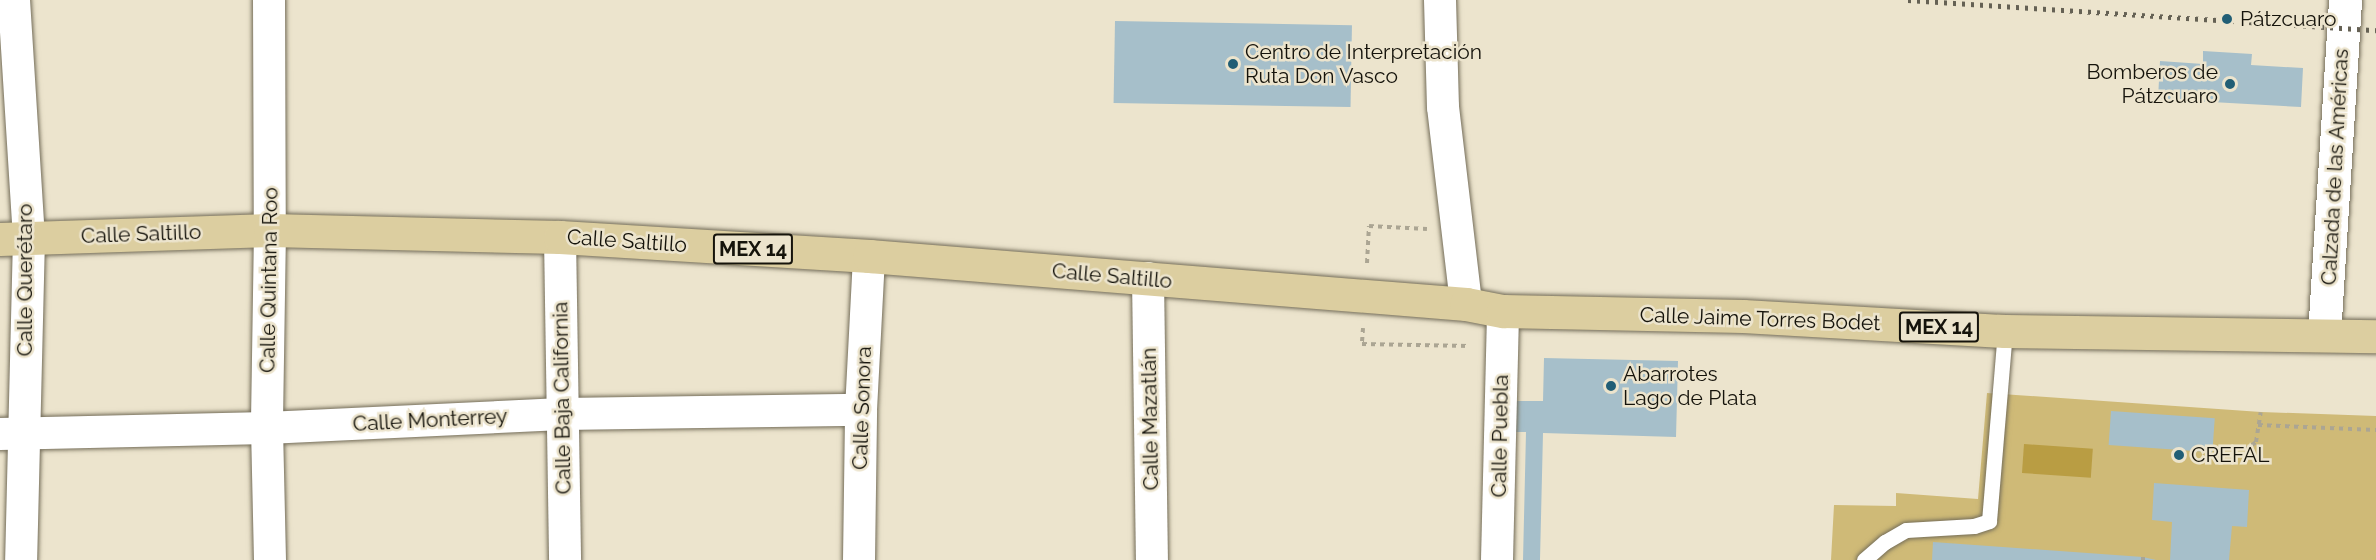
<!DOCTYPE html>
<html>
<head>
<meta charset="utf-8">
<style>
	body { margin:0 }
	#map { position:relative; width:2376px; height:560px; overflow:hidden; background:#ece4cd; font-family:Raleway,sans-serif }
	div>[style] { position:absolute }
	.green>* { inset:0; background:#cfba77 }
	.water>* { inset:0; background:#b99d43; transform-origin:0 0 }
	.building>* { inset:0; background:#a6bfca; transform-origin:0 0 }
	.path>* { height:4px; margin-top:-2px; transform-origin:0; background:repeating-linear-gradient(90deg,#aba593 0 4.5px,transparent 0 9px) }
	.roads { filter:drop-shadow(0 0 2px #746d59) drop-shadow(0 0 2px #746d59) }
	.service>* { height:15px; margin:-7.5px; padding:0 7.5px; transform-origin:7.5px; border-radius:7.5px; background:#fff }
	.minor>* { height:32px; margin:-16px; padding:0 16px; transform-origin:16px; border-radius:16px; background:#fff }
	.secondary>* { height:33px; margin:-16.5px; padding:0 16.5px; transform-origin:16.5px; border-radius:16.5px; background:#fff }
	.primary>* { height:33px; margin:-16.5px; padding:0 16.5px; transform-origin:16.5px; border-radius:16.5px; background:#dccea0 }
	.rail>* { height:4.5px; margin-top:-2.25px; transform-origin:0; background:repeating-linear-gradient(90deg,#656154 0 3px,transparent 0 9px) }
	.dots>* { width:16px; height:16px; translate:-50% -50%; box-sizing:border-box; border:3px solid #ece4cd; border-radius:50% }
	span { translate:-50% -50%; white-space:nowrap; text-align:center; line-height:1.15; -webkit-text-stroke:5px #ece4cd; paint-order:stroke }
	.shield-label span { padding:2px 4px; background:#ece4cd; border:2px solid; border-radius:4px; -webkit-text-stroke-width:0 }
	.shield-label { font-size:20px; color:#15130b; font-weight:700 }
	.poi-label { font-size:21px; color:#15130b }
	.left { translate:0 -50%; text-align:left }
	.right { translate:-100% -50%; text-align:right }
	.street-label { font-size:21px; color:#15130b }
</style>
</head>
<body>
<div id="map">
	<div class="green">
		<i style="clip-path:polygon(1987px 393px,2261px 412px,2376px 416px,2376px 560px,1690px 560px,1831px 560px,1834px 505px,1896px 506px,1896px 493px,1978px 499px)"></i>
	</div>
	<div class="water">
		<i style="left:2024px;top:444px;width:69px;height:29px;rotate:4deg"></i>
	</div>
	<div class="building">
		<i style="left:1115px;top:21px;width:237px;height:82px;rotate:1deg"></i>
		<i style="clip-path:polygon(2203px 51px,2252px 54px,2251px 65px,2303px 68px,2301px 107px,2158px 99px,2160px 61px,2203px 64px)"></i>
		<i style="clip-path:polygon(1544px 358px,1678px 361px,1676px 437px,1543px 433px,1540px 560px,1523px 560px,1526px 432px,1511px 432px,1512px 401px,1543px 401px)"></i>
		<i style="left:2111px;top:411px;width:104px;height:34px;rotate:4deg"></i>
		<i style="clip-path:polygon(2154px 483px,2249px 490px,2247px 527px,2232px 526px,2229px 560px,2170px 560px,2172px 522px,2152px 520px)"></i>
		<i style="clip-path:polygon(1933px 542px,2143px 557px,2156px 560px,1932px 560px)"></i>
	</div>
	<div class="path">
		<i style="left:1367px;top:263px;width:37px;rotate:-87deg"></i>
		<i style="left:1369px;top:226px;width:58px;rotate:3deg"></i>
		<i style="left:1363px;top:328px;width:16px;rotate:94deg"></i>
		<i style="left:1362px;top:344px;width:108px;rotate:1.1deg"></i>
		<i style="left:2258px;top:425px;width:118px;rotate:2.4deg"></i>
		<i style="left:2230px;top:461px;width:32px;rotate:-36deg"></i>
		<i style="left:2256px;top:442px;width:30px;rotate:-81deg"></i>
		<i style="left:2143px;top:560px;width:3px;rotate:-90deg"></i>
	</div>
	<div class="roads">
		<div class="service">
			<i style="left:1864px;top:560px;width:28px;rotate:-41deg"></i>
			<i style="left:1885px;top:542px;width:24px;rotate:-30deg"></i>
			<i style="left:1906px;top:530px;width:68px;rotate:-3.4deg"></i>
			<i style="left:1974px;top:526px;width:16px;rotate:-18deg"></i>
			<i style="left:1989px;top:521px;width:191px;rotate:-85.2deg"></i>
		</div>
		<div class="minor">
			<i style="left:14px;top:0;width:238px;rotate:86.4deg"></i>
			<i style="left:29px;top:238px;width:322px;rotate:91.4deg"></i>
			<i style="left:269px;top:0;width:230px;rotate:89.8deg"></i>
			<i style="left:270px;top:230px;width:198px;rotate:90.9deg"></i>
			<i style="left:267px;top:428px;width:132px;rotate:88.7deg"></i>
			<i style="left:1440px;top:0;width:107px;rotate:88.4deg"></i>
			<i style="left:1443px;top:107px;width:198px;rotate:83.3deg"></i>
			<i style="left:560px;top:237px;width:323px;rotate:89.1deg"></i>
			<i style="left:1148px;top:278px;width:282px;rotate:89.2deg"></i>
			<i style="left:0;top:434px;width:267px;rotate:-1.3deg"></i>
			<i style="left:267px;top:428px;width:295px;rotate:-2.7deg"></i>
			<i style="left:562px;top:414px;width:299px;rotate:-0.8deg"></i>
			<i style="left:859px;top:560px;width:150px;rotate:-89.2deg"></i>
			<i style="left:861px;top:410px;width:154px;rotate:-87deg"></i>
			<i style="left:1497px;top:560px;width:249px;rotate:-88.6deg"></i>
		</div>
		<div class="secondary">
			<i style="left:2324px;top:335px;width:336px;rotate:-86.4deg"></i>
		</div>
		<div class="primary">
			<i style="left:0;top:239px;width:270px;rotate:-1.9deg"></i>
			<i style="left:270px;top:230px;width:290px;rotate:1.4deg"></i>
			<i style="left:560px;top:237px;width:310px;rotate:3.5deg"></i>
			<i style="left:869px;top:256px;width:599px;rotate:4.6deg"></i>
			<i style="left:1466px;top:304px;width:38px;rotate:11deg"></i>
			<i style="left:1503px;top:311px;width:240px;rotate:1.2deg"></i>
			<i style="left:1743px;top:316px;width:262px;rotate:3.3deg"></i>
			<i style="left:2005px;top:331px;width:371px;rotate:0.8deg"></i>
		</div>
	</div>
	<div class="rail">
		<i style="left:1908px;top:0;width:469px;rotate:3.7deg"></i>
	</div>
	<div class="dots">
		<i style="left:2227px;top:19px;background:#215e75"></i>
		<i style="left:1233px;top:64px;background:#215e75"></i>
		<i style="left:2230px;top:84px;background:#215e75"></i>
		<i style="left:1611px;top:386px;background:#215e75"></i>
		<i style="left:2179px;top:455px;background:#215e75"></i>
	</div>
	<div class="shield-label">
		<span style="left:753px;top:249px">MEX 14</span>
		<span style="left:1939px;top:327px">MEX 14</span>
	</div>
	<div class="poi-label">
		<span class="left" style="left:2240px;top:19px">Pátzcuaro</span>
		<span class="left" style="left:1245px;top:64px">Centro de Interpretación<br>Ruta Don Vasco</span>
		<span class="right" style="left:2218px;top:84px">Bomberos de<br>Pátzcuaro</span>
		<span class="left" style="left:1623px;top:386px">Abarrotes<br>Lago de Plata</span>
		<span class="left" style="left:2191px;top:455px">CREFAL</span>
	</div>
	<div class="street-label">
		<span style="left:2335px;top:167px;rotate:-87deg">Calzada de las Américas</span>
		<span style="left:141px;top:234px;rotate:-2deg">Calle Saltillo</span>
		<span style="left:627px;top:241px;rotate:4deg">Calle Saltillo</span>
		<span style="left:1112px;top:276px;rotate:5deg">Calle Saltillo</span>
		<span style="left:25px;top:280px;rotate:-90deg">Calle Querétaro</span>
		<span style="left:269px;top:280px;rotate:-89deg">Calle Quintana Roo</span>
		<span style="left:1760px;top:319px;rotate:2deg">Calle Jaime Torres Bodet</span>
		<span style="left:562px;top:398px;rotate:-91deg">Calle Baja California</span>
		<span style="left:862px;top:408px;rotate:-88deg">Calle Sonora</span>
		<span style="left:1150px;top:419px;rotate:-91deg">Calle Mazatlán</span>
		<span style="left:430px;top:420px;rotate:-3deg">Calle Monterrey</span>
		<span style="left:1500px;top:436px;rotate:-89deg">Calle Puebla</span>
	</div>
</div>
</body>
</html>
